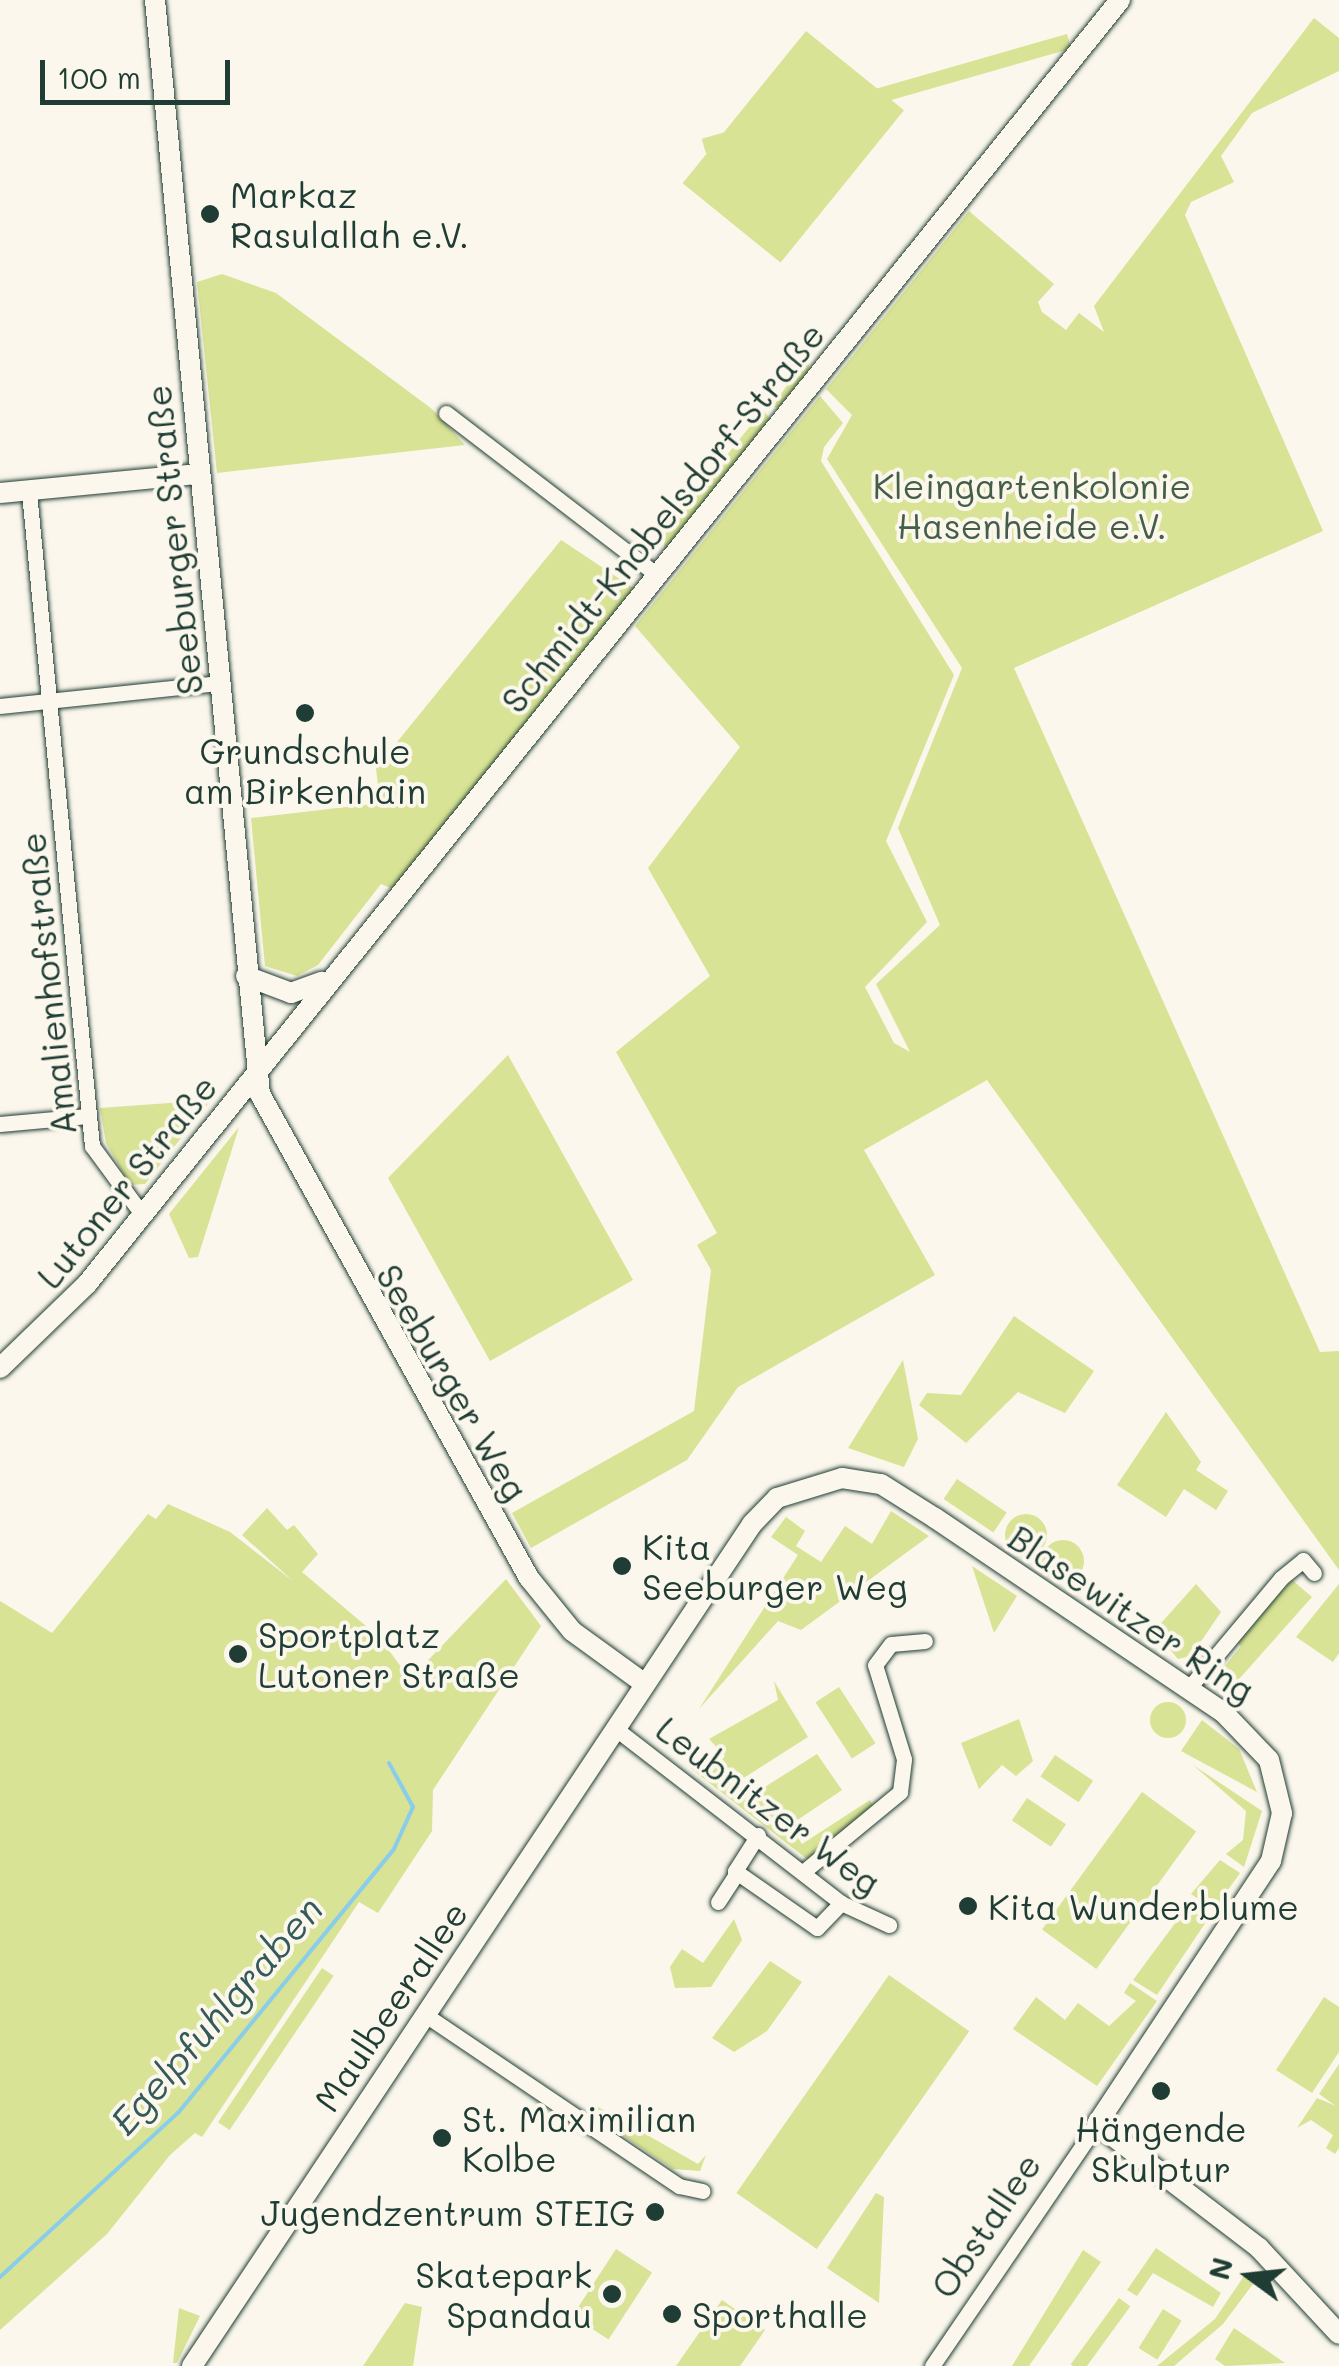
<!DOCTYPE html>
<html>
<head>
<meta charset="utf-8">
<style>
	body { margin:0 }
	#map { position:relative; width:1339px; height:2366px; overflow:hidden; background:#fbf7ec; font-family:Mali,sans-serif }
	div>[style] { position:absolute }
	.green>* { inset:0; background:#d8e395; transform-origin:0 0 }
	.round { border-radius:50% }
	.stream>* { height:4px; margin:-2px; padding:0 2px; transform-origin:2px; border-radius:2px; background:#89cdeb }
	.roads { filter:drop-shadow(0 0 2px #1f3d34) drop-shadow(0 0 2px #1f3d34) }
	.street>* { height:15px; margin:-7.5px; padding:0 7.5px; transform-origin:7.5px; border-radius:7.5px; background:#fbf7ec }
	.secondary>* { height:20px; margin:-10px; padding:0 10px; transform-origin:10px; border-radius:10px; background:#fbf7ec }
	.dots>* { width:28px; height:28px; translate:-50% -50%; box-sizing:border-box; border:5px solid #fbf7ec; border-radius:50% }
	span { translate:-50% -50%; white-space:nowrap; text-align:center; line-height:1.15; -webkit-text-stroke:8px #fbf7ec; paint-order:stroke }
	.poi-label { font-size:35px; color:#1f3d34 }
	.left { translate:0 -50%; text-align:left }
	.right { translate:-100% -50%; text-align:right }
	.park-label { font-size:35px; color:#445e47 }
	.street-label { font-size:35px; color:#1f3d34 }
	.water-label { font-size:38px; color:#345a59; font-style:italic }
	.north { position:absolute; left:1199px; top:2226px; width:100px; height:100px; -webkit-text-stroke:8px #fbf7ec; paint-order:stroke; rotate:285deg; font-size:28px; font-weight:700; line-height:40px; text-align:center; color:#1f3d34 }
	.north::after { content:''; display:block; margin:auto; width:35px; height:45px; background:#1f3d34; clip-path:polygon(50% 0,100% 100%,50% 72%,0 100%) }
	.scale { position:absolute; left:40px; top:60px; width:190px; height:45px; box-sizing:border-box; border:5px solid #1f3d34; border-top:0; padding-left:12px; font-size:30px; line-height:35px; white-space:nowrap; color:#1f3d34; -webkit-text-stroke:8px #fbf7ec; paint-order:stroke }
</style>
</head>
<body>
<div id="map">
	<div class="green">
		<i style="clip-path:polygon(1314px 18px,1339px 38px,1339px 71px,1252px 113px,1221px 156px,1234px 182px,1191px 202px,1185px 215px,1323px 531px,1014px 668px,1320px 1352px,1339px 1351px,1339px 1570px,987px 1080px,864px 1150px,935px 1275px,738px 1387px,687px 1460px,531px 1548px,512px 1513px,694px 1411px,711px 1270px,697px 1245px,717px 1233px,616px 1052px,710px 976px,648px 868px,740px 747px,635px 626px,820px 396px,843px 423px,824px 447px,821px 461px,954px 675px,886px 841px,927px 922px,865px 987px,894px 1043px,910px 1052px,876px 984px,940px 925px,898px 828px,962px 668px,827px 459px,852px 415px,826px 389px,969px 211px,1054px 284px,1038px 302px,1042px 312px,1066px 330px,1079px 313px,1104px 332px,1094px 306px)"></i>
		<i style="left:806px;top:31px;width:126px;height:196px;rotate:39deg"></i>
		<i style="left:1067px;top:34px;width:15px;height:380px;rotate:74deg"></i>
		<i style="clip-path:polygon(222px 274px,276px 293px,432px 409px,465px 445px,217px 473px,197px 282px)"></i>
		<i style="clip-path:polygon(810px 352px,808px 375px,781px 408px,772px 407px)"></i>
		<i style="clip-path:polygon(763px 410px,771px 420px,663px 554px,666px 531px)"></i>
		<i style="clip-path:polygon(561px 540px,635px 589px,393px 889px,381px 884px,318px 965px,297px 976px,265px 966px,251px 818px,380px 803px,376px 768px)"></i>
		<i style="clip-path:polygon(508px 1055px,633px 1280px,490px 1361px,388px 1178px)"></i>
		<i style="clip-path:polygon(211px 1100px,145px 1184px,130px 1185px,106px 1143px,100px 1108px)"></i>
		<i style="clip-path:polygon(239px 1127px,198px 1257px,189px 1258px,169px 1214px)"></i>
		<i style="clip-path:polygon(1014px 1316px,1094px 1371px,1065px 1413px,1018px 1392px,966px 1443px,919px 1405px,927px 1393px,961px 1395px)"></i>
		<i style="clip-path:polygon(903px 1360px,918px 1439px,904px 1467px,848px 1448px)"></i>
		<i style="clip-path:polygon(1166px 1412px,1201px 1462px,1196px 1470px,1228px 1491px,1216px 1510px,1184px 1489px,1166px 1517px,1117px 1485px)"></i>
		<i style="left:957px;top:1479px;width:60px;height:24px;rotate:34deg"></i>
		<i style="clip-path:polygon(168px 1504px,230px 1532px,293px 1581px,242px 1535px,267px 1508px,287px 1530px,294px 1525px,318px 1554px,302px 1572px,379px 1637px,410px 1679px,506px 1579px,541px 1626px,433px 1790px,432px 1831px,378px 1913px,359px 1902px,202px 2137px,195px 2133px,170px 2155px,107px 2234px,0 2330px,0 1601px,52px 1633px,148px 1514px,156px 1519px)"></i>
		<i style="clip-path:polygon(891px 1511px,929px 1536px,801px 1630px,778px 1621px,699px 1709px,798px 1555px,771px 1537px,786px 1517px,805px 1531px,796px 1546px,821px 1562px,845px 1526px,872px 1544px)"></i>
		<i class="round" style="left:1005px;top:1514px;width:42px;height:42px"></i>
		<i class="round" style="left:1042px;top:1540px;width:42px;height:42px"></i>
		<i style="clip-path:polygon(972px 1566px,1017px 1596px,994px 1633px)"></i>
		<i style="clip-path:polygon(1292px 1580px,1312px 1597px,1232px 1687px,1217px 1676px,1241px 1646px,1235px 1641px)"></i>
		<i style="clip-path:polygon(1196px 1584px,1221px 1612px,1191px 1656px,1178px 1659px,1154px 1631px)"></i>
		<i style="clip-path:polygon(1339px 1584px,1339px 1653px,1333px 1662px,1296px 1637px)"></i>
		<i style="clip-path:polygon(774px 1681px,808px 1737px,739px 1781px,749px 1797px,817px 1754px,842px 1790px,790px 1825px,802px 1844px,870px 1800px,876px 1810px,807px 1859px,689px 1767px,694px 1760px,712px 1772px,725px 1756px,709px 1739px,778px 1700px)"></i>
		<i style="left:839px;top:1687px;width:67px;height:28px;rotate:57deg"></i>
		<i class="round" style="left:1150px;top:1702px;width:36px;height:36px"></i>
		<i style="clip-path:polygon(1019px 1719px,1033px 1761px,1016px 1776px,1002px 1765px,979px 1789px,961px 1743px)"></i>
		<i style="clip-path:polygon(1202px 1720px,1239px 1749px,1257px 1792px,1181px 1751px)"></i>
		<i style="left:1055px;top:1755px;width:46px;height:26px;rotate:34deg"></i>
		<i style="clip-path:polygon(1193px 1765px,1262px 1811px,1244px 1867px,1226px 1854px,1243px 1840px,1246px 1811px)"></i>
		<i style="left:1142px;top:1792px;width:67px;height:170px;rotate:36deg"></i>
		<i style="left:1027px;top:1798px;width:47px;height:27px;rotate:34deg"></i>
		<i style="clip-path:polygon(1220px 1860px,1240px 1873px,1214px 1910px,1191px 1894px)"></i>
		<i style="clip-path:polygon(1190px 1903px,1210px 1916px,1157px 1995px,1133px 1980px)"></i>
		<i style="clip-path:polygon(734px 1919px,742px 1940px,711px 1987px,675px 1988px,670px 1967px,682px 1949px,703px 1963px)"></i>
		<i style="clip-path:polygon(770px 1961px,802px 1982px,767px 2031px,734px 2052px,712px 2038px)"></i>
		<i style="left:322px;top:1968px;width:14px;height:186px;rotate:34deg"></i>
		<i style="left:889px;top:1975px;width:98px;height:266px;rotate:35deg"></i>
		<i style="clip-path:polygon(1130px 1983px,1157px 2001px,1097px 2086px,1013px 2029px,1036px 1997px,1065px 2020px,1078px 2003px,1109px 2026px,1136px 2001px,1124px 1993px)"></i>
		<i style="clip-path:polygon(1324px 1997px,1339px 2007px,1339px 2052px,1312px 2093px,1276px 2070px)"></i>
		<i style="clip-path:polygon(1339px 2064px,1339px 2148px,1335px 2154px,1326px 2148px,1333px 2135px,1311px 2120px,1297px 2128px,1317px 2098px,1336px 2106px,1319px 2094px)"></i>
		<i style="clip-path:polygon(598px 2107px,698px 2164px,706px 2155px,700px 2171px,673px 2169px,592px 2115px)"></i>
		<i style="clip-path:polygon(876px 2193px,884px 2197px,879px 2303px,827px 2268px)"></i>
		<i style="clip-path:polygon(1156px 2248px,1221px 2293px,1213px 2307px,1153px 2273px,1137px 2296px,1127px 2290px)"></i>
		<i style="left:616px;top:2249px;width:43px;height:80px;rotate:33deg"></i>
		<i style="clip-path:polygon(1083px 2250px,1101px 2262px,1029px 2366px,1012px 2366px)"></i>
		<i style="clip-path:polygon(1246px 2273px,1259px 2276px,1223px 2324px,1174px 2366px,1157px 2366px,1215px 2319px)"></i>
		<i style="left:1119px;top:2298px;width:14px;height:82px;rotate:36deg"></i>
		<i style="clip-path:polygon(722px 2300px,765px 2330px,740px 2366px,676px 2366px)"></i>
		<i style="clip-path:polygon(405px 2303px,422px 2307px,413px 2366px,363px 2366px)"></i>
		<i style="clip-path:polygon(179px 2308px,200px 2316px,177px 2363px,173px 2363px)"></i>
		<i style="left:1163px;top:2309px;width:22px;height:46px;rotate:32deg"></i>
		<i style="clip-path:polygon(1234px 2328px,1285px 2363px,1225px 2366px,1215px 2359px)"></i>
	</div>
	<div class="stream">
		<i style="left:0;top:2277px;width:242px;rotate:-42.7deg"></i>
		<i style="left:178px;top:2113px;width:341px;rotate:-50.7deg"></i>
		<i style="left:394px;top:1849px;width:46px;rotate:-65.7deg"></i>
		<i style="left:413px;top:1807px;width:50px;rotate:-118.6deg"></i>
	</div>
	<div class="roads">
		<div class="street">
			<i style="left:446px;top:413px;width:266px;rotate:37.5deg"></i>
			<i style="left:29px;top:492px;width:657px;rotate:84.5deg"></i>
			<i style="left:92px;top:1146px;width:84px;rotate:53.7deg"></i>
			<i style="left:0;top:706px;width:221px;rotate:-6deg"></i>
			<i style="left:0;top:1124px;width:88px;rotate:-5.2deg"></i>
			<i style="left:1188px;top:1689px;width:145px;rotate:-50deg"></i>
			<i style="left:1281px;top:1578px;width:28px;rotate:-39deg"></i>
			<i style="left:1303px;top:1560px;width:17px;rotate:50deg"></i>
			<i style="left:616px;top:1729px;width:284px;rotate:37.7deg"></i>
			<i style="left:841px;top:1903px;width:53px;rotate:24.6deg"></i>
			<i style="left:758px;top:1835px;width:43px;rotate:122.6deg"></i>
			<i style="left:735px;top:1871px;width:100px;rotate:34.8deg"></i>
			<i style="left:817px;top:1928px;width:35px;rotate:-46deg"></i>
			<i style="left:803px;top:1872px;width:126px;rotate:-39.5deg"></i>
			<i style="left:900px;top:1792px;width:33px;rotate:-83deg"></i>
			<i style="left:904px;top:1759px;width:98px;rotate:-107.1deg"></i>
			<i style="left:875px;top:1665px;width:26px;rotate:-53deg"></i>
			<i style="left:891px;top:1644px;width:34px;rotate:-5deg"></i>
			<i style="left:718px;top:1902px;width:35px;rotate:-57deg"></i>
			<i style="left:424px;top:2014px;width:308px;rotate:34deg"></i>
			<i style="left:679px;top:2186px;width:24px;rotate:12deg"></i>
			<i style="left:932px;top:2366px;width:293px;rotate:-55.7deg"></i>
		</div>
		<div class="secondary">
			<i style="left:155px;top:0;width:1099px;rotate:84.52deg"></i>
			<i style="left:260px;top:1094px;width:554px;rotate:60.94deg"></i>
			<i style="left:529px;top:1578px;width:68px;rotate:50.9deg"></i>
			<i style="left:572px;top:1631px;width:90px;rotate:36deg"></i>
			<i style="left:0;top:493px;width:200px;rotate:-5.5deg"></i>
			<i style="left:246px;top:976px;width:48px;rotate:20.7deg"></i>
			<i style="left:291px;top:993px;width:33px;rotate:-20deg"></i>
			<i style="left:0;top:1368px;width:121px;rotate:-44deg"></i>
			<i style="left:87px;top:1284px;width:1648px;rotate:-51.18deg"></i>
			<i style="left:192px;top:2366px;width:1011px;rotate:-56.37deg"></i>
			<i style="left:752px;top:1524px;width:36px;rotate:-46deg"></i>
			<i style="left:777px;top:1498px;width:68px;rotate:-17.1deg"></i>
			<i style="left:842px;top:1478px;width:39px;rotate:9deg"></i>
			<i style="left:881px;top:1484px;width:64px;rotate:32.2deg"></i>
			<i style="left:935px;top:1518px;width:347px;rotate:34deg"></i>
			<i style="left:1223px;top:1712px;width:66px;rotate:46.2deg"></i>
			<i style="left:1269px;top:1760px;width:55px;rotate:76.2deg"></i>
			<i style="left:1282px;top:1813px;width:49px;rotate:102.9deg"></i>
			<i style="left:1271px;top:1861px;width:315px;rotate:123.5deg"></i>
			<i style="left:1097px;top:2124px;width:204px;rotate:37.4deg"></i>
			<i style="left:1259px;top:2248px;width:117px;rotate:47.1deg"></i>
		</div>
	</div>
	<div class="dots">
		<i style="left:210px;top:214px;background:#1f3d34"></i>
		<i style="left:305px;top:713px;background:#1f3d34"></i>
		<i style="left:622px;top:1566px;background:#1f3d34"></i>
		<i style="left:238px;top:1654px;background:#1f3d34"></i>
		<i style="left:968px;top:1906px;background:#1f3d34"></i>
		<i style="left:1161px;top:2091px;background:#1f3d34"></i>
		<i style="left:442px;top:2138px;background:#1f3d34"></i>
		<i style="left:655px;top:2212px;background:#1f3d34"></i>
		<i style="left:612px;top:2294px;background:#1f3d34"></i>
		<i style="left:672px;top:2314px;background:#1f3d34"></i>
	</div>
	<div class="poi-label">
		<span class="left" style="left:230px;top:214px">Markaz<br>Rasulallah e.V.</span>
		<span style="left:305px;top:770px">Grundschule<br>am Birkenhain</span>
		<span class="left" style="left:642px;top:1566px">Kita<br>Seeburger Weg</span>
		<span class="left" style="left:258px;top:1654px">Sportplatz<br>Lutoner Straße</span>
		<span class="left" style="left:988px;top:1906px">Kita Wunderblume</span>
		<span class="left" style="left:462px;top:2138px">St. Maximilian<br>Kolbe</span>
		<span style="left:1161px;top:2148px">Hängende<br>Skulptur</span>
		<span class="right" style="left:635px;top:2212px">Jugendzentrum STEIG</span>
		<span class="right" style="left:592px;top:2294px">Skatepark<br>Spandau</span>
		<span class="left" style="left:692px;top:2314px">Sporthalle</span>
	</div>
	<div class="park-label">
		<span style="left:1032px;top:505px">Kleingartenkolonie<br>Hasenheide e.V.</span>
	</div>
	<div class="street-label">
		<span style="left:662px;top:517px;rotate:-51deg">Schmidt-Knobelsdorf-Straße</span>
		<span style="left:173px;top:540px;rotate:-96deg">Seeburger Straße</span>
		<span style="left:47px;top:984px;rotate:-96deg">Amalienhofstraße</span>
		<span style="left:126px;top:1181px;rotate:-51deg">Lutoner Straße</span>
		<span style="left:453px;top:1382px;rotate:60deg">Seeburger Weg</span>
		<span style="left:1132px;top:1613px;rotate:34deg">Blasewitzer Ring</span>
		<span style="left:769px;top:1805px;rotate:37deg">Leubnitzer Weg</span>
		<span style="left:390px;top:2006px;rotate:-56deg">Maulbeerallee</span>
		<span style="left:985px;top:2225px;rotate:-56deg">Obstallee</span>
	</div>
	<div class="water-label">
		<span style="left:216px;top:2015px;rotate:-49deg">Egelpfuhlgraben</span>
	</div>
	<div class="north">N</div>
	<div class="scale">100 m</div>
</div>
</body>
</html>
